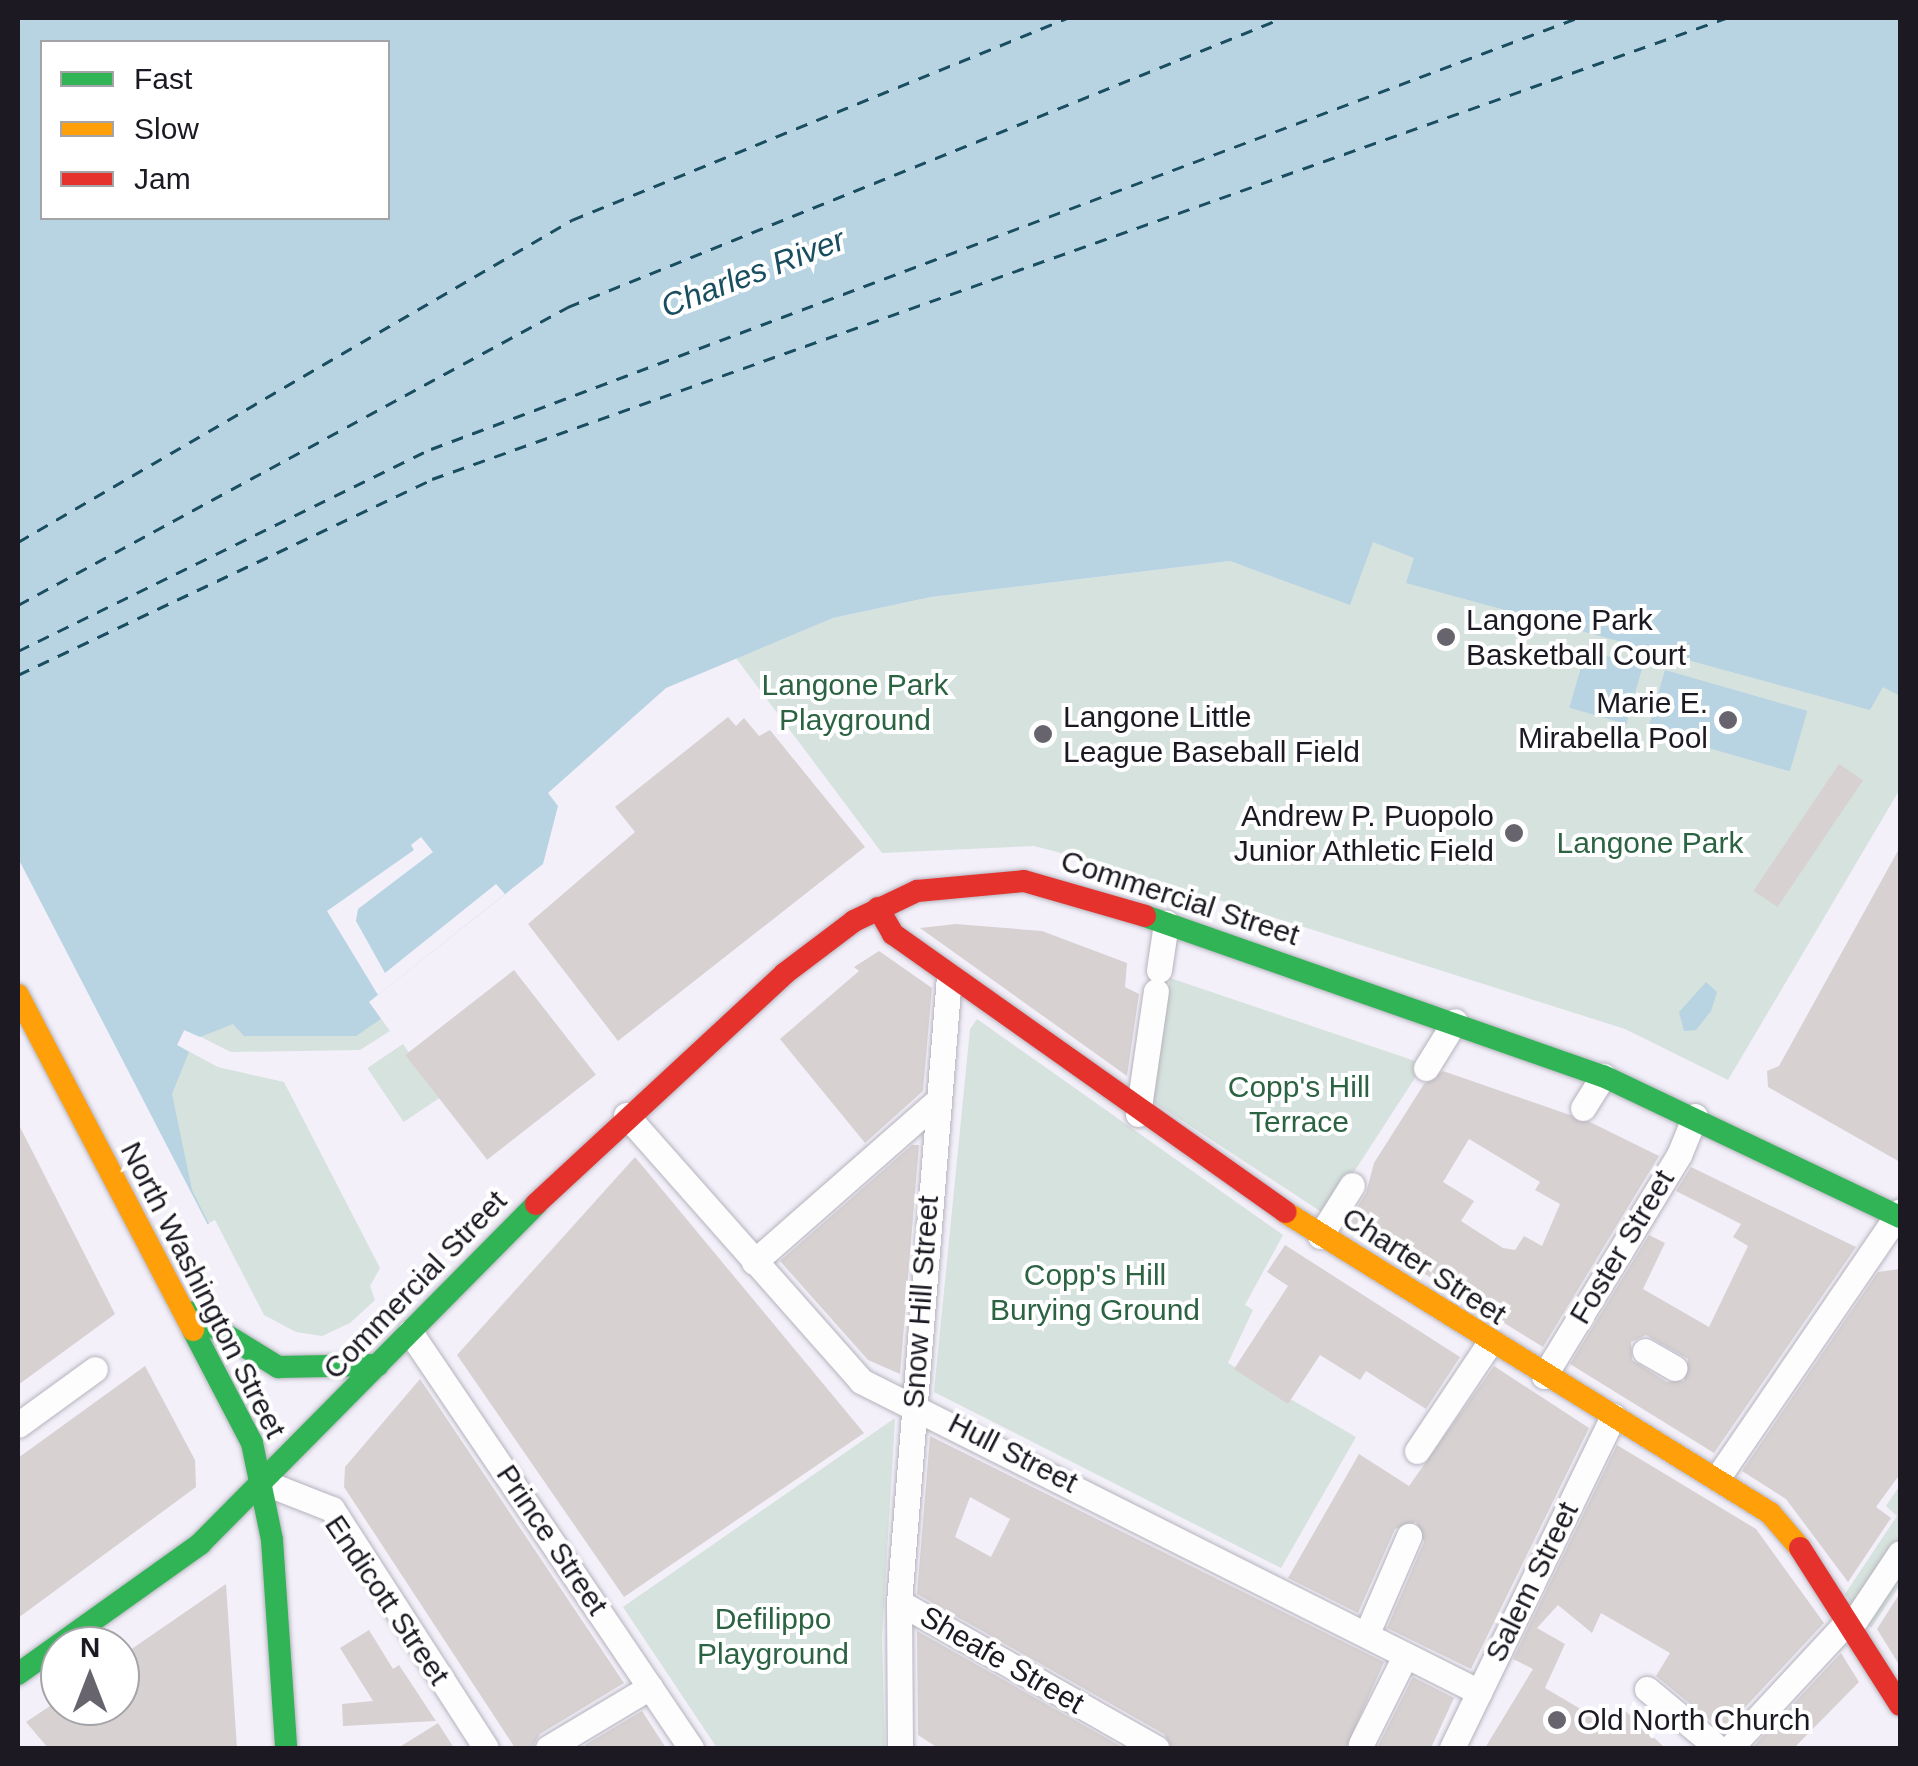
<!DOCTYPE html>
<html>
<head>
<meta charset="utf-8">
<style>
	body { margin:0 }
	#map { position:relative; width:1918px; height:1766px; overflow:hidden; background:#f3f0fa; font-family:Arial,sans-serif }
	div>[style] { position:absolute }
	.green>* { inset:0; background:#d6e2dd; transform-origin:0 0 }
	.water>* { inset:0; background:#b8d3e2; transform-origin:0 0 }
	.pier>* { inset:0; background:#f3f0fa }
	.ferry>* { height:2.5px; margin-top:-1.25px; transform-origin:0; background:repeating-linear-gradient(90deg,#194d60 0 12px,transparent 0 22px) }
	.building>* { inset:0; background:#d7d1d2; transform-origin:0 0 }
	.roads { filter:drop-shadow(0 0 2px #b5b3bc) drop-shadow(0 0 2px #b5b3bc) }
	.street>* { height:25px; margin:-12.5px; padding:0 12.5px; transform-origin:12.5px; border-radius:12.5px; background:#fdfdfe }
	.fast>* { height:22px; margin:-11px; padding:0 11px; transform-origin:11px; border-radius:11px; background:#30b455 }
	.slow>* { height:22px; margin:-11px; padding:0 11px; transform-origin:11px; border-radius:11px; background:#ff9f0a }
	.jam>* { height:22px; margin:-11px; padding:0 11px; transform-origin:11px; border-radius:11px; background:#e5322d }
	.dots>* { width:28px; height:28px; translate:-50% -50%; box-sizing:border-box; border:5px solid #fff; border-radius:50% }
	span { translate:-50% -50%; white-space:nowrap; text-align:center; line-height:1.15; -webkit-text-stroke:8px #fff; paint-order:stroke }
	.poi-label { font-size:30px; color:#1c1922 }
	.left { translate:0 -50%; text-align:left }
	.right { translate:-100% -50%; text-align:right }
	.park-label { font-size:30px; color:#2c6343 }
	.street-label { font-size:30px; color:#1c1922 }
	.water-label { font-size:32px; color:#194d60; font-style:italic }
	.frame { position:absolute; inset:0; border:20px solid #1c1922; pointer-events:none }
	.legend { position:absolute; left:40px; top:40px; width:350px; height:180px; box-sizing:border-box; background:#fff; border:2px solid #a4a3a7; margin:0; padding:12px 18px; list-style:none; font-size:30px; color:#1c1922 }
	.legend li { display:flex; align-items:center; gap:20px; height:50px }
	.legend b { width:50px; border:2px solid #a4a3a7 }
	.north { position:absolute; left:40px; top:1626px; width:100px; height:100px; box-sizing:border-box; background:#fff; border:2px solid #a4a3a7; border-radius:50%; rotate:0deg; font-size:28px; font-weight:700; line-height:40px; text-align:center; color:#1c1922 }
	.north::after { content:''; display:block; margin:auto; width:35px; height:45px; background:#67646e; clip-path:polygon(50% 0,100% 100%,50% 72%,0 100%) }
</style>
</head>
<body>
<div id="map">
	<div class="green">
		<i style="clip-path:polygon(1380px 511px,1900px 624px,1900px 789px,1728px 1080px,1625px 1029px,1115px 867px,1034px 846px,882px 853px,736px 658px,833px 618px,931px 597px,1230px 561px,1349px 604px)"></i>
		<i style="clip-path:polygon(1170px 978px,1424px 1064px,1326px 1215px,1152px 1101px)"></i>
		<i style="clip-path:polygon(369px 1002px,390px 1031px,360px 1050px,231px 1052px,185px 1029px,177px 1045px,218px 1067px,284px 1082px,380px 1268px,370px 1286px,375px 1300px,350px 1323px,322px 1336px,296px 1332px,264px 1315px,215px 1220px,152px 1252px,163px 1025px)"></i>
		<i style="clip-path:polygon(977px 1019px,1283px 1235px,1245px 1305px,1253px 1310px,1228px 1363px,1356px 1437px,1281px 1568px,934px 1392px,970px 1029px)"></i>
		<i style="left:403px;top:1044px;width:65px;height:43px;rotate:56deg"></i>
		<i style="clip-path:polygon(895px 1418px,882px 1638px,885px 1748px,717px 1748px,623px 1607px)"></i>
		<i style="clip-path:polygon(1900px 1485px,1900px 1585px,1871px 1628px,1845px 1594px,1897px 1516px,1886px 1506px)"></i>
	</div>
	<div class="water">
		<i style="clip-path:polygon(evenodd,18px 18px,1900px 18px,1900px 696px,1883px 687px,1870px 710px,1406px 583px,1414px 558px,1373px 542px,1350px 605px,1230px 561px,931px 597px,833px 618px,666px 688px,548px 793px,558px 806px,543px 864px,369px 1002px,381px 1019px,356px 1036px,244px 1036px,233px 1024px,200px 1037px,184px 1030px,177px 1045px,189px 1052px,172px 1094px,192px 1190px,209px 1224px,106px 1276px,26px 1138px,18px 1142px,18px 18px,42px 42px,388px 42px,388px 218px,42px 218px,42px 42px)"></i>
		<i style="left:1586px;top:650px;width:59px;height:60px;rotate:16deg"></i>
		<i style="left:1665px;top:670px;width:148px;height:63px;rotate:16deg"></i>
		<i style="clip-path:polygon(1706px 982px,1717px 992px,1711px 1011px,1696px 1030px,1684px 1031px,1679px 1012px)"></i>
	</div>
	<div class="pier">
		<i style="clip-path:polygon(421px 837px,433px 852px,358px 909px,356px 921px,385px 973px,496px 884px,505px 894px,378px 995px,327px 911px,414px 850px,411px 845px)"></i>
		<i style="clip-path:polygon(18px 858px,210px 1229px,106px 1281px,84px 1253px,18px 1128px)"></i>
	</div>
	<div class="ferry">
		<i style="left:18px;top:542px;width:641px;rotate:-30.17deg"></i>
		<i style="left:572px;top:220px;width:535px;rotate:-22.2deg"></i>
		<i style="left:18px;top:605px;width:626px;rotate:-28.45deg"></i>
		<i style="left:568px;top:307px;width:770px;rotate:-22.04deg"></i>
		<i style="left:18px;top:651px;width:460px;rotate:-26.1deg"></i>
		<i style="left:431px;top:449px;width:1224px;rotate:-20.61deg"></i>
		<i style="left:18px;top:675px;width:458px;rotate:-25.3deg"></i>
		<i style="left:432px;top:479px;width:1374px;rotate:-19.61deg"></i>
	</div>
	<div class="building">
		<i style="clip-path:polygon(728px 717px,736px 726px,744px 718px,759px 736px,770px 730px,865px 847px,618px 1041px,528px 924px,635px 832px,615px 807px)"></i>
		<i style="left:1839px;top:764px;width:29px;height:153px;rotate:34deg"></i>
		<i style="clip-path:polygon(1900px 847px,1900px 1162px,1768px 1087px,1767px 1071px,1779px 1066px)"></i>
		<i style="clip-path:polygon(956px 924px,1042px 931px,1127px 963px,1125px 987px,1139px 994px,1127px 1076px,920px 928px)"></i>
		<i style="clip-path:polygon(879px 951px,932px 988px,923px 1091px,865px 1143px,780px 1039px,859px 971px,854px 967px)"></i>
		<i style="left:514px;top:970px;width:133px;height:138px;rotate:52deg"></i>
		<i style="clip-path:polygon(evenodd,1443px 1071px,1590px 1122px,1659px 1156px,1543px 1347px,1346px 1225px,1366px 1193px,1374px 1163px,1424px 1084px,1443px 1071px,1469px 1139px,1540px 1182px,1535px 1190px,1560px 1204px,1542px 1246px,1524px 1236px,1515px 1250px,1503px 1248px,1461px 1221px,1474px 1201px,1443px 1182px,1469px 1139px)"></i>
		<i style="clip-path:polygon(18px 1123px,115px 1314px,18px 1385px)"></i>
		<i style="clip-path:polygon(912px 1145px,919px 1145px,900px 1374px,868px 1360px,780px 1261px)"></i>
		<i style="clip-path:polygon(635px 1157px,864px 1433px,624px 1597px,457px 1355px)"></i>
		<i style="clip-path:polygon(evenodd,1691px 1167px,1856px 1247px,1714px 1453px,1570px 1364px,1649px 1235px,1665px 1243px,1643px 1289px,1709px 1327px,1748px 1246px,1733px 1237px,1741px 1224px,1676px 1191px,1691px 1167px,1646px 1335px,1688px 1359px,1684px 1381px,1667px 1382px,1632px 1360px,1631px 1342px,1646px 1335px)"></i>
		<i style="clip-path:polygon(1285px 1245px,1460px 1357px,1426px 1409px,1366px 1371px,1360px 1380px,1320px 1355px,1288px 1404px,1234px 1369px,1288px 1286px,1267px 1272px)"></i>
		<i style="clip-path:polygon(1900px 1269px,1900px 1474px,1876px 1507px,1891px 1518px,1848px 1582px,1786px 1499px,1742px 1471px,1878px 1272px)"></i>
		<i style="clip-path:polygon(145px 1366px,195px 1460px,196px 1487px,18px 1618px,18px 1458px)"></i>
		<i style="clip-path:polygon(1494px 1366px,1589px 1428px,1471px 1669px,1387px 1628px,1424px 1542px,1416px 1522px,1395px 1529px,1358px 1613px,1288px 1578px,1359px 1454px,1409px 1486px)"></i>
		<i style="clip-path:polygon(420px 1379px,624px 1683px,540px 1734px,532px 1748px,515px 1748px,344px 1487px,345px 1467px)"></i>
		<i style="clip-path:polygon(evenodd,930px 1436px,1384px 1662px,1346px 1748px,1172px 1748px,1164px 1734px,917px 1594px,930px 1436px,970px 1497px,1010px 1519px,991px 1557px,955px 1537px,970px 1497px)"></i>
		<i style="clip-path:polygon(1617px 1445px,1756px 1529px,1824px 1623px,1723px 1731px,1656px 1676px,1670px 1653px,1601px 1613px,1592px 1633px,1558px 1605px,1537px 1628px,1565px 1644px,1545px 1688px,1606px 1724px,1618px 1704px,1665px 1748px,1485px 1748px,1533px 1669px,1513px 1659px)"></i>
		<i style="clip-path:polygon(226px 1584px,237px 1748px,48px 1748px,26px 1722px,50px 1706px,120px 1706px,120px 1657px)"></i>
		<i style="clip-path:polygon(1900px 1593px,1900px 1666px,1877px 1629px)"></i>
		<i style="clip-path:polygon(369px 1630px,393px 1669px,399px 1665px,436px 1721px,343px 1726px,342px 1704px,373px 1701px,340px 1648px)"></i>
		<i style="clip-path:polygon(917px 1631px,1124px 1748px,938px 1748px,918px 1735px)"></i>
		<i style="clip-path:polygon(1841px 1653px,1859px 1682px,1794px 1748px,1752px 1748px)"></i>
		<i style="clip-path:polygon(1413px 1677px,1454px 1698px,1431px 1748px,1377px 1748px)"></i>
		<i style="clip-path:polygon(642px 1711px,666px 1748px,587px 1748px,585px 1745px)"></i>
		<i style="clip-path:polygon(438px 1723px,454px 1748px,398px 1748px)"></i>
	</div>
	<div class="roads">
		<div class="street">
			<i style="left:1159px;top:970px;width:48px;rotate:-81.5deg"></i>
			<i style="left:1426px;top:1068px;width:55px;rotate:-58.3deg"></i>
			<i style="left:1583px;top:1108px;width:38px;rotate:-58deg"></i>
			<i style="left:1138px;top:1114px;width:124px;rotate:-81.7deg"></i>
			<i style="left:626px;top:1115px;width:355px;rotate:48.5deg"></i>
			<i style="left:861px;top:1381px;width:692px;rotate:26.71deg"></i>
			<i style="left:1320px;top:1236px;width:60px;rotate:-57.9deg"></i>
			<i style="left:754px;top:1262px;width:242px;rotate:-41.3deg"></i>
			<i style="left:410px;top:1332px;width:502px;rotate:55.96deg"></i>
			<i style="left:1645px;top:1351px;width:34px;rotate:30deg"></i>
			<i style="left:1544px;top:1376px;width:259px;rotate:-58.6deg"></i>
			<i style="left:1679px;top:1155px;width:42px;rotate:-67.7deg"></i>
			<i style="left:18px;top:1425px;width:95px;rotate:-36deg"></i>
			<i style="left:1417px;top:1451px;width:129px;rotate:-56.1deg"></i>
			<i style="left:1718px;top:1477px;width:322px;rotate:-55.6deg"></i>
			<i style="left:263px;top:1482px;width:74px;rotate:21.4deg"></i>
			<i style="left:332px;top:1509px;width:284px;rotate:57.2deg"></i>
			<i style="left:899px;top:1602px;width:296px;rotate:29.6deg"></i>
			<i style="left:1856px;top:1619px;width:79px;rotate:-56.3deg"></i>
			<i style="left:1367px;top:1633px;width:106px;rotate:-66.6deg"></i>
			<i style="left:1647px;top:1689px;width:92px;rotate:39.7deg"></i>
			<i style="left:1361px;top:1744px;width:98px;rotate:-63.4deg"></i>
			<i style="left:548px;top:1748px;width:119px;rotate:-30.9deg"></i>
			<i style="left:900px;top:1748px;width:146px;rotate:-90.4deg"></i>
			<i style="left:899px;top:1602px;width:628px;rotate:-85.43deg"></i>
			<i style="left:1452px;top:1748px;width:369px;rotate:-64.1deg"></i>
			<i style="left:1730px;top:1748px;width:171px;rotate:-47.1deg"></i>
		</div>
		<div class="fast">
			<i style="left:1145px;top:916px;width:485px;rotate:19.3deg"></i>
			<i style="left:1603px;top:1076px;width:329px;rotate:25.4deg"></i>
			<i style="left:189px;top:1312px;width:105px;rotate:31.7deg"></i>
			<i style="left:278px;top:1367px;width:100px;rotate:-1.1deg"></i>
			<i style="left:193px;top:1330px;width:127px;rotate:62.4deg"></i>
			<i style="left:252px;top:1443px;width:99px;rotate:78.3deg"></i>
			<i style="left:272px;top:1540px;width:208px;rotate:86.1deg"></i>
			<i style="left:18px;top:1674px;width:224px;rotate:-35.5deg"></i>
			<i style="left:200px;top:1544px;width:478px;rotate:-45.3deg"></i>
		</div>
		<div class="slow">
			<i style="left:18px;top:995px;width:378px;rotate:62.4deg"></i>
			<i style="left:1285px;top:1212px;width:571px;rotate:31.82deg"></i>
			<i style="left:1770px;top:1513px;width:46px;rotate:49.4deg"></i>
		</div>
		<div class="jam">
			<i style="left:878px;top:908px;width:30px;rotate:60deg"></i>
			<i style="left:893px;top:934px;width:481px;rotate:35.3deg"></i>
			<i style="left:536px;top:1204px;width:338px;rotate:-42.8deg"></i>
			<i style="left:784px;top:974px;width:88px;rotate:-37.1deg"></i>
			<i style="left:854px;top:921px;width:70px;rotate:-25.5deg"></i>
			<i style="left:917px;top:891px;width:107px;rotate:-5.3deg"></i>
			<i style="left:1024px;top:881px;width:126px;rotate:16.1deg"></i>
			<i style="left:1800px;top:1548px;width:186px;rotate:57.5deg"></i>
		</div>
	</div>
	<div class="dots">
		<i style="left:1446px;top:637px;background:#67646e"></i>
		<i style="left:1728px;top:720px;background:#67646e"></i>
		<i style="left:1043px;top:734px;background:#67646e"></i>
		<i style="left:1514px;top:833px;background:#67646e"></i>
		<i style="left:1557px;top:1720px;background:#67646e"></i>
	</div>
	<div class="poi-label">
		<span class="left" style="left:1466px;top:637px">Langone Park<br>Basketball Court</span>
		<span class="right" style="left:1708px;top:720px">Marie E.<br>Mirabella Pool</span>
		<span class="left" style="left:1063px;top:734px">Langone Little<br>League Baseball Field</span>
		<span class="right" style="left:1494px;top:833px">Andrew P. Puopolo<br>Junior Athletic Field</span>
		<span class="left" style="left:1577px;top:1720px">Old North Church</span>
	</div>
	<div class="park-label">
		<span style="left:855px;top:702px">Langone Park<br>Playground</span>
		<span style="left:1650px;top:843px">Langone Park</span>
		<span style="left:1299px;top:1104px">Copp's Hill<br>Terrace</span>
		<span style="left:1095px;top:1292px">Copp's Hill<br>Burying Ground</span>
		<span style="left:773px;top:1636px">Defilippo<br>Playground</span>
	</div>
	<div class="street-label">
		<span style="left:1180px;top:898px;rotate:18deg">Commercial Street</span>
		<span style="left:1622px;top:1247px;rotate:-59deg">Foster Street</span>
		<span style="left:1424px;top:1266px;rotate:33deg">Charter Street</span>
		<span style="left:415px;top:1285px;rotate:-46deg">Commercial Street</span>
		<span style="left:203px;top:1290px;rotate:63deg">North Washington Street</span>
		<span style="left:921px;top:1302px;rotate:-86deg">Snow Hill Street</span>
		<span style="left:1013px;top:1453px;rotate:27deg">Hull Street</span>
		<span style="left:552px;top:1540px;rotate:56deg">Prince Street</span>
		<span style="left:1532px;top:1582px;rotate:-64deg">Salem Street</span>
		<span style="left:387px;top:1600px;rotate:56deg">Endicott Street</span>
		<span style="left:1002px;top:1660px;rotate:30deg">Sheafe Street</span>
	</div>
	<div class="water-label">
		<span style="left:753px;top:273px;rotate:-21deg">Charles River</span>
	</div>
	<div class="frame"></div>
	<ul class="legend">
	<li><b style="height:12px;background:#30b455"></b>Fast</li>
	<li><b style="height:12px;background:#ff9f0a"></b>Slow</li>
	<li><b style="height:12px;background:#e5322d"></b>Jam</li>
	</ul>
	<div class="north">N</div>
</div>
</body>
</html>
